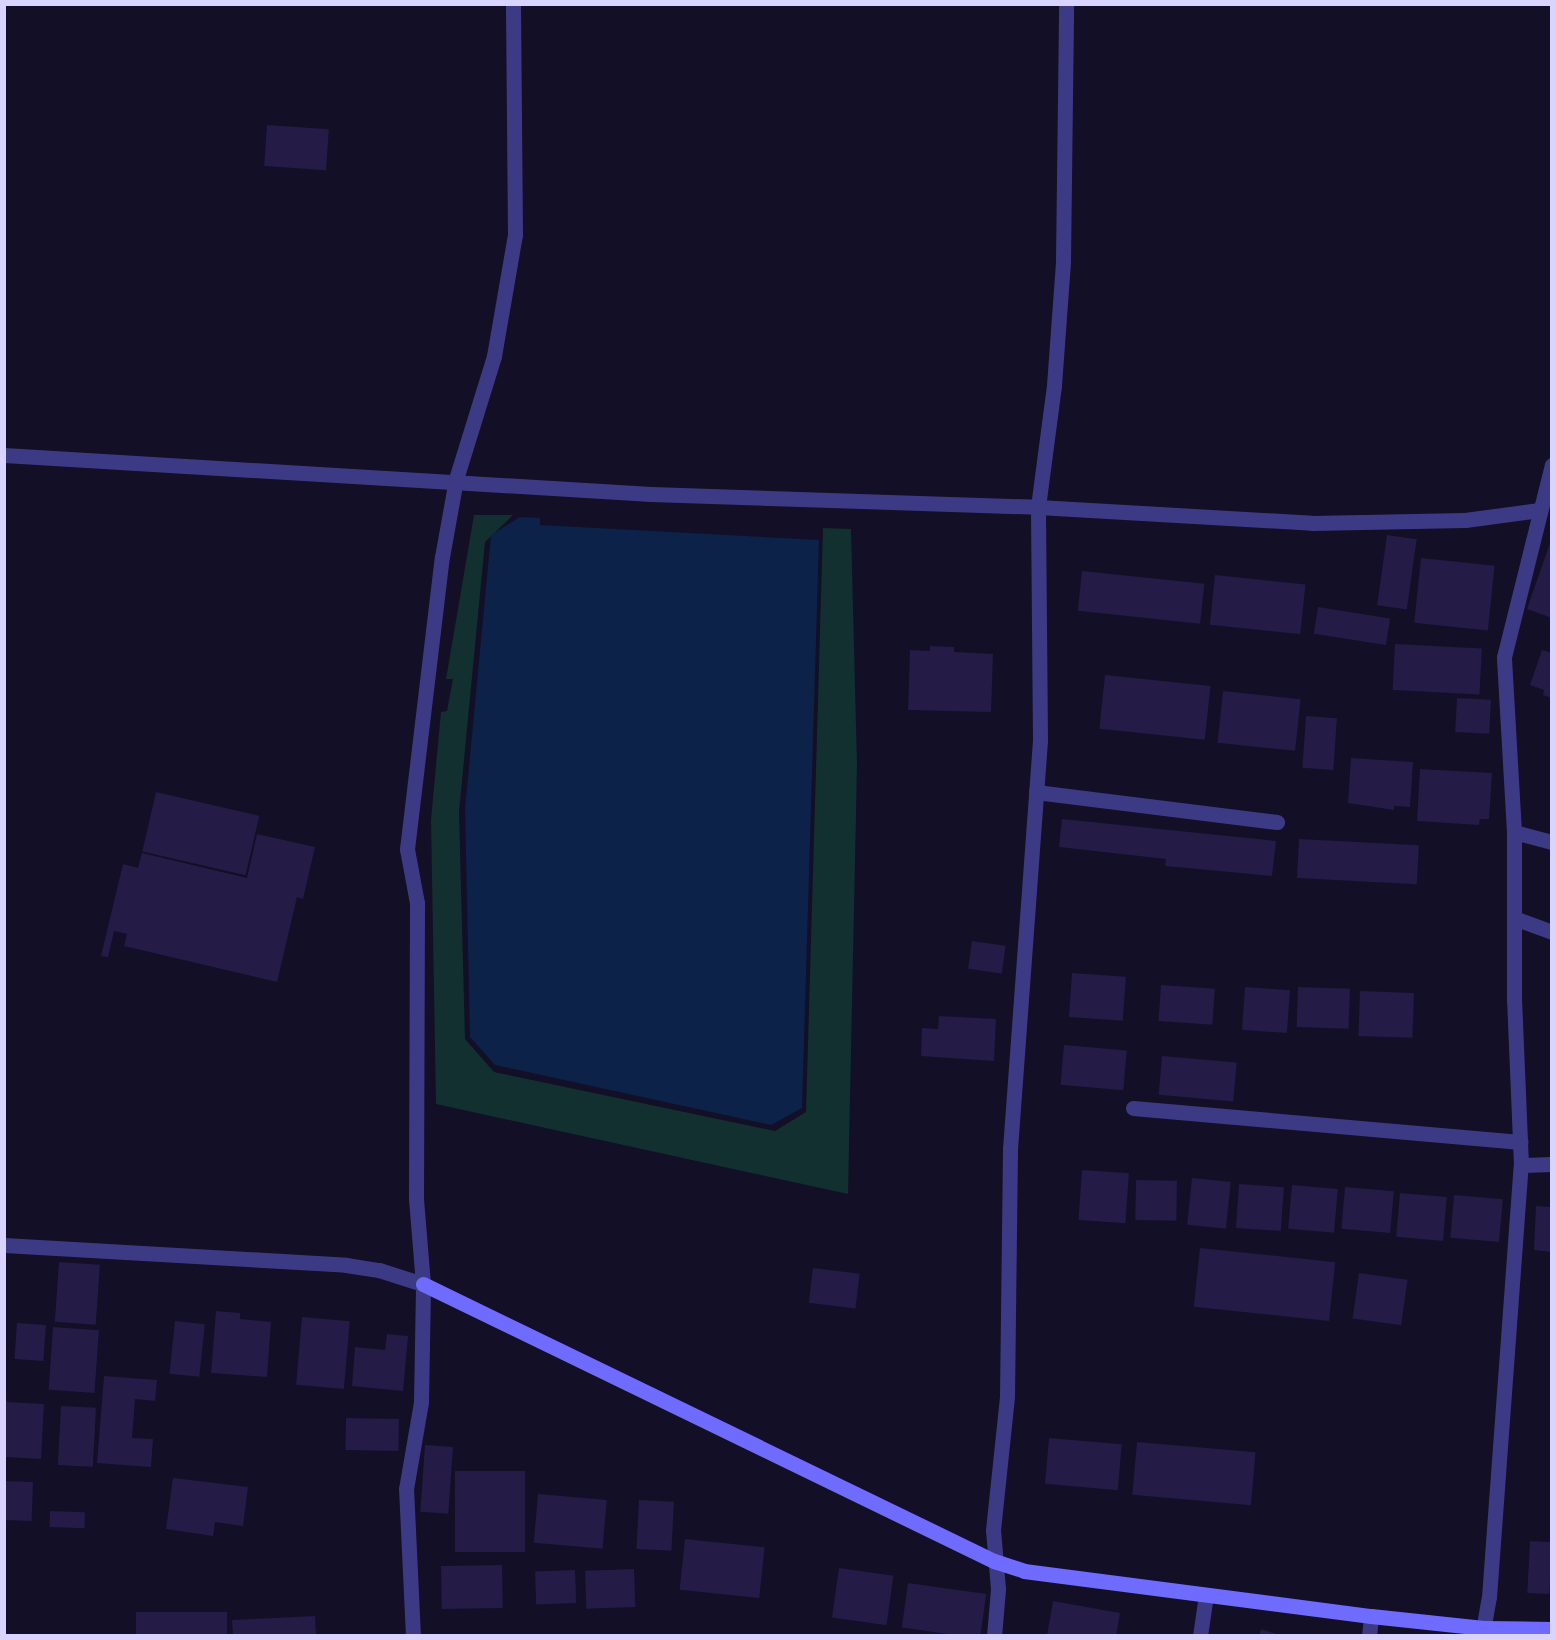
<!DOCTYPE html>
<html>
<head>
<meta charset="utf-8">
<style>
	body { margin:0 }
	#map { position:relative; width:1556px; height:1640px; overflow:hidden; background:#130f26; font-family:"Golos Text",sans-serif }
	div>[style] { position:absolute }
	.green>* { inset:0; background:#12302f }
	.water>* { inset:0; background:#0c2248 }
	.building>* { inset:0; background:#241b47; transform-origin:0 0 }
	.street>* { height:15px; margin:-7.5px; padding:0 7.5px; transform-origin:7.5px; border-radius:7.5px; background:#3d3a85 }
	.secondary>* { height:15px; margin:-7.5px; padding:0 7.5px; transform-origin:7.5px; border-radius:7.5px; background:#6f6bff }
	span { translate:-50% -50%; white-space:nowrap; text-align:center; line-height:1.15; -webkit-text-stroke:5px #130f26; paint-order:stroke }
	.frame { position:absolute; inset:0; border:6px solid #d9d4ff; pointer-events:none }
</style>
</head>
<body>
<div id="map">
	<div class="green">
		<i style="clip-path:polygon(474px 515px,513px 515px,485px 542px,459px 812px,465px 1039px,494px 1072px,775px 1131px,806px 1112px,823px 528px,851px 529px,857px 765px,848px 1194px,436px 1104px,431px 820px,441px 712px,447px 711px,453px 679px,446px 679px)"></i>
	</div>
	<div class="water">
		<i style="clip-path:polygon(520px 517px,540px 518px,540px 525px,819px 540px,802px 1108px,771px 1125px,495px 1065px,470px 1037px,465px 809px,491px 535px)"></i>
	</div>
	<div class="building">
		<i style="left:267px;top:125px;width:62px;height:41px;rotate:4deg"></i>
		<i style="left:1387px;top:535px;width:30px;height:71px;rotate:8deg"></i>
		<i style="clip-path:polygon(1551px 540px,1552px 540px,1552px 618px,1527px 609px)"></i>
		<i style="left:1421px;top:558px;width:74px;height:65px;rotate:6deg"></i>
		<i style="left:1082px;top:571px;width:123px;height:40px;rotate:6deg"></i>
		<i style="left:1215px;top:575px;width:91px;height:50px;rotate:6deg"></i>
		<i style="left:1318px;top:607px;width:73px;height:27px;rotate:9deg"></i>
		<i style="left:1395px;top:644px;width:87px;height:46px;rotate:3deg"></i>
		<i style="clip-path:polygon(930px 646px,954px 647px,954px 652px,993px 654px,991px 712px,908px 710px,910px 650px,930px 651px)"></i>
		<i style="clip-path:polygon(1542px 650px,1552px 653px,1552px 698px,1543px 695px,1544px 690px,1530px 685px)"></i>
		<i style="left:1105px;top:675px;width:106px;height:54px;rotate:6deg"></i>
		<i style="left:1223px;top:691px;width:78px;height:52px;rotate:6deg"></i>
		<i style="left:1457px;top:698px;width:34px;height:34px;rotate:3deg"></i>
		<i style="left:1306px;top:716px;width:31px;height:52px;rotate:4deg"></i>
		<i style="clip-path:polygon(1351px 758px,1413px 762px,1410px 807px,1394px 806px,1394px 810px,1348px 803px)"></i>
		<i style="clip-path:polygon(1420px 769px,1492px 773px,1489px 819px,1480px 819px,1479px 825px,1417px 821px)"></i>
		<i style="left:156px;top:792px;width:106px;height:61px;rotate:13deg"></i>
		<i style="clip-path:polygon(1062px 819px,1276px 841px,1272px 876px,1165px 866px,1166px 859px,1059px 847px)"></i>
		<i style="clip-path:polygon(257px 834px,315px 847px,303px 899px,297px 897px,277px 982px,124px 946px,127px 934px,114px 931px,108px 957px,101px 956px,123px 864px,138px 868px,142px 853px,247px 878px)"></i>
		<i style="left:1299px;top:839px;width:120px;height:39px;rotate:3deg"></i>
		<i style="left:972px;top:941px;width:34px;height:28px;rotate:8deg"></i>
		<i style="left:1072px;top:973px;width:54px;height:44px;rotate:4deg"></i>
		<i style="left:1161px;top:985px;width:54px;height:36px;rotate:4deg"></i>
		<i style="left:1245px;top:987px;width:45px;height:43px;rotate:4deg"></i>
		<i style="left:1298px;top:987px;width:52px;height:40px;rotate:2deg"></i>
		<i style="left:1360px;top:991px;width:54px;height:45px;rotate:2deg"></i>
		<i style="clip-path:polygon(939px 1016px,996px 1019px,994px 1061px,921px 1056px,922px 1028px,938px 1029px)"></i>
		<i style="left:1064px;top:1045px;width:63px;height:40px;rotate:5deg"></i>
		<i style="left:1162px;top:1056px;width:75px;height:39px;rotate:5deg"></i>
		<i style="left:1082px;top:1170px;width:47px;height:50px;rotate:4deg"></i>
		<i style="left:1192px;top:1178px;width:39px;height:47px;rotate:6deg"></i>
		<i style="left:1136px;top:1180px;width:41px;height:40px;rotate:1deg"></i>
		<i style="left:1239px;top:1184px;width:45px;height:44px;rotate:4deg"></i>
		<i style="left:1292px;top:1185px;width:46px;height:44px;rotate:5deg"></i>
		<i style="left:1345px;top:1187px;width:49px;height:42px;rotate:5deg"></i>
		<i style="left:1400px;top:1193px;width:47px;height:44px;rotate:5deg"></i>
		<i style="left:1454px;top:1195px;width:49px;height:43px;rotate:5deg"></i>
		<i style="clip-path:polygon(1536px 1206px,1552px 1207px,1552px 1252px,1534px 1250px)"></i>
		<i style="left:1200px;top:1248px;width:136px;height:59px;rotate:6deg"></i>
		<i style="left:59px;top:1262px;width:41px;height:60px;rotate:4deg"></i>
		<i style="left:813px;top:1268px;width:47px;height:35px;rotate:7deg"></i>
		<i style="left:1359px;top:1273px;width:49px;height:46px;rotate:8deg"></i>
		<i style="clip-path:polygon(216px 1311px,240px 1313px,240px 1319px,271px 1322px,267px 1377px,211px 1373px)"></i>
		<i style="left:302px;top:1317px;width:48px;height:68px;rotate:5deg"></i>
		<i style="left:175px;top:1321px;width:30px;height:53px;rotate:6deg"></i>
		<i style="left:17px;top:1323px;width:29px;height:36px;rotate:4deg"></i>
		<i style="left:53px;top:1327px;width:46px;height:63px;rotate:4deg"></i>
		<i style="clip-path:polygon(387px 1334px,408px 1336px,403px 1391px,352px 1386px,355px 1347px,385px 1350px)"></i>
		<i style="clip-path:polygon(104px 1376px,157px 1380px,155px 1401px,135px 1399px,132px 1438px,153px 1439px,151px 1467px,97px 1463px)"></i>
		<i style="clip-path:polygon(4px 1392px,7px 1402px,44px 1404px,41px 1459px,4px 1457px)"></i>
		<i style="left:61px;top:1406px;width:35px;height:59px;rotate:3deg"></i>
		<i style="left:346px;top:1418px;width:53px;height:32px;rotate:1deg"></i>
		<i style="left:1049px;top:1438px;width:73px;height:46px;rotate:5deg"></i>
		<i style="left:1137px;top:1442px;width:119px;height:53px;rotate:5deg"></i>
		<i style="left:425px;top:1445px;width:28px;height:67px;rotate:4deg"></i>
		<i style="left:455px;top:1471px;width:70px;height:81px"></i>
		<i style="clip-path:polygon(173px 1478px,248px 1487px,243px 1526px,215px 1522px,213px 1536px,166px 1529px)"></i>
		<i style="left:4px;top:1481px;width:29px;height:39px;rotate:2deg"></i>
		<i style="left:538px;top:1494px;width:69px;height:49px;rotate:5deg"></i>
		<i style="left:639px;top:1500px;width:35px;height:49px;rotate:3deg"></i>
		<i style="left:50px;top:1511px;width:35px;height:16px;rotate:2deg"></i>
		<i style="left:685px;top:1539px;width:80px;height:51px;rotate:6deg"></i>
		<i style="left:1530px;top:1541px;width:22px;height:52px;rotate:3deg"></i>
		<i style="left:502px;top:1565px;width:43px;height:61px;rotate:89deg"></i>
		<i style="left:839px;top:1568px;width:55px;height:50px;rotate:8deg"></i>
		<i style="left:634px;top:1569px;width:38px;height:49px;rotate:88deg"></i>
		<i style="left:575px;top:1570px;width:33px;height:40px;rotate:88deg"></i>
		<i style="left:908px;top:1583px;width:79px;height:45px;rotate:8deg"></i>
		<i style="clip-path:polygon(1053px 1601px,1120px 1613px,1116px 1636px,1047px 1636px)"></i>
		<i style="left:227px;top:1612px;width:24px;height:91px;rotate:90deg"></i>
		<i style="clip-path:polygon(315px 1616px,316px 1636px,233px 1636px,232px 1620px)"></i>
		<i style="clip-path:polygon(1261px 1629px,1279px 1635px,1279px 1636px,1259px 1636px)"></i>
	</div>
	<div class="street">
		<i style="left:4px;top:455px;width:648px;rotate:3.45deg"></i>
		<i style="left:651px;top:494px;width:387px;rotate:1.9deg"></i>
		<i style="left:1038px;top:507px;width:274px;rotate:3.3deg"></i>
		<i style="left:1312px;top:523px;width:153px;rotate:-1.1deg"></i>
		<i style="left:1465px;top:520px;width:75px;rotate:-7.7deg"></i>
		<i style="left:1036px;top:792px;width:243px;rotate:7.1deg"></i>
		<i style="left:1514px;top:832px;width:39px;rotate:15deg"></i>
		<i style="left:1514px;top:918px;width:40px;rotate:20.2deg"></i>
		<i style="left:1133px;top:1108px;width:389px;rotate:5deg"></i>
		<i style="left:1521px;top:1165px;width:31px;rotate:-2deg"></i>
		<i style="left:4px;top:1245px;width:343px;rotate:3.3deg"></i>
		<i style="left:346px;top:1265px;width:33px;rotate:9deg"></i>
		<i style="left:379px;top:1270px;width:46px;rotate:17.7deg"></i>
		<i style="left:413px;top:1636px;width:147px;rotate:-92.7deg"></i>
		<i style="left:406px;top:1489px;width:88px;rotate:-80.2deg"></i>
		<i style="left:421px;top:1402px;width:118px;rotate:-89deg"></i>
		<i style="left:423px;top:1284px;width:86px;rotate:-94.7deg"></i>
		<i style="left:416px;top:1198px;width:295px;rotate:-89.8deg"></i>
		<i style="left:417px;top:903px;width:55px;rotate:-100.5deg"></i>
		<i style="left:407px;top:849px;width:294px;rotate:-83.2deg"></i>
		<i style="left:442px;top:557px;width:79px;rotate:-79.8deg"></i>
		<i style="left:456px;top:479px;width:129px;rotate:-72.8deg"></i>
		<i style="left:494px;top:356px;width:123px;rotate:-80.2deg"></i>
		<i style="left:515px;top:235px;width:231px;rotate:-90.5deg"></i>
		<i style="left:994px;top:1636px;width:47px;rotate:-85.1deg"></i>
		<i style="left:998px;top:1589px;width:59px;rotate:-94.8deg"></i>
		<i style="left:993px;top:1530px;width:135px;rotate:-84deg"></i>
		<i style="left:1007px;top:1396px;width:247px;rotate:-89.3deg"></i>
		<i style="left:1010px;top:1149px;width:410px;rotate:-85.8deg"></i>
		<i style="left:1040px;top:740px;width:233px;rotate:-90.5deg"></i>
		<i style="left:1038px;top:507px;width:123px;rotate:-82.5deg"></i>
		<i style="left:1054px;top:385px;width:124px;rotate:-85.8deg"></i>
		<i style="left:1063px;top:261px;width:257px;rotate:-89.3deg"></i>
		<i style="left:1200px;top:1636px;width:41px;rotate:-81.7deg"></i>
		<i style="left:1369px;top:1636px;width:20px;rotate:-84deg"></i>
		<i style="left:1482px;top:1636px;width:40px;rotate:-80deg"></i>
		<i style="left:1489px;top:1597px;width:433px;rotate:-85.8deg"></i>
		<i style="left:1521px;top:1165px;width:164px;rotate:-92.4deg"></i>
		<i style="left:1514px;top:1001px;width:169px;rotate:-90deg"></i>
		<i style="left:1514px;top:832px;width:175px;rotate:-93.3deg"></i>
		<i style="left:1504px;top:657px;width:198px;rotate:-76deg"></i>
	</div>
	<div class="secondary">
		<i style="left:423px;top:1284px;width:635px;rotate:25.88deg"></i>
		<i style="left:994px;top:1561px;width:32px;rotate:18deg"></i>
		<i style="left:1024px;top:1571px;width:350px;rotate:7.4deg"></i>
		<i style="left:1371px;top:1616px;width:113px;rotate:6.1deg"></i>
		<i style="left:1483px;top:1628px;width:69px;rotate:0.8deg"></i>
	</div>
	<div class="frame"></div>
</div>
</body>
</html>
